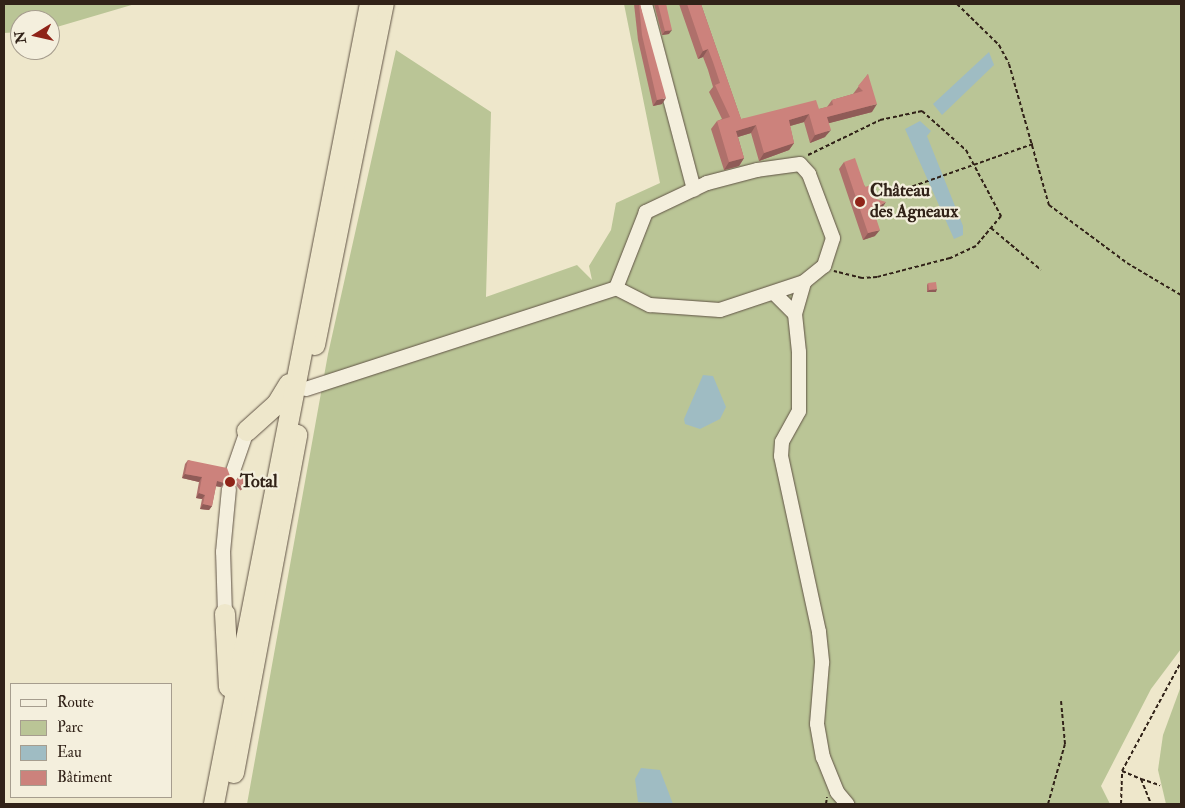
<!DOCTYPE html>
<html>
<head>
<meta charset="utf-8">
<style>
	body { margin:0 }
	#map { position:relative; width:1185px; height:808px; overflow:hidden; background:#eee7cb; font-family:"IM FELL Double Pica",serif }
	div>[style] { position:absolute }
	.green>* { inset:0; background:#bac596 }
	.water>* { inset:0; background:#9fbcc3 }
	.path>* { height:2px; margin-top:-1px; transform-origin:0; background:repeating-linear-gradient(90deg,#312218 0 4px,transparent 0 6.5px) }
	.roads { filter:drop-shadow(0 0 1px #605345) drop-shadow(0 0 1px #605345) }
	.minor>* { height:14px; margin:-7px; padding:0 7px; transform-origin:7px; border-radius:7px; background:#f4efdd }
	.highway>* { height:20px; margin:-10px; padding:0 10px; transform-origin:10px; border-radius:10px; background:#eee7cb }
	.wall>* { inset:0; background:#af706b; transform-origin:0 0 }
	.shaded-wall>* { inset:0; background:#8f5b57 }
	.building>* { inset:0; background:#cc827c; transform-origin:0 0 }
	.dots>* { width:14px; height:14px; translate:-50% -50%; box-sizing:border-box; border:2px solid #f4efdd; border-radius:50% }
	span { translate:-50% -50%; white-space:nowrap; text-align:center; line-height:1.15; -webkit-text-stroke:4.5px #f4efdd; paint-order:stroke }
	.poi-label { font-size:18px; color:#312218; font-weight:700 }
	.left { translate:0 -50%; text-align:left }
	.frame { position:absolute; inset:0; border:5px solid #312218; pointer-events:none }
	.legend { position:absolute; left:10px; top:683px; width:162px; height:115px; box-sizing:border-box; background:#f4efdd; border:1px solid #a69d8e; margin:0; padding:6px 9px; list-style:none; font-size:15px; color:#312218 }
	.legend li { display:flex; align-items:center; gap:10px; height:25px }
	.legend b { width:25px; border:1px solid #a69d8e }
	.north { position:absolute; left:10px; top:10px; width:50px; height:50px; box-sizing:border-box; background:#f4efdd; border:1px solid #a69d8e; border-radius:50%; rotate:261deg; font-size:14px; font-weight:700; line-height:20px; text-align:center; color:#312218 }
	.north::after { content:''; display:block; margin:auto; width:18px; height:22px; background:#8f2418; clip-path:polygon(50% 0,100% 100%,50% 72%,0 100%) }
</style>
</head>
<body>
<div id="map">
	<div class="green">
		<i style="clip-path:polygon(4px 4px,135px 4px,50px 29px,50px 20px,20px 20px,20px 32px,4px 33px)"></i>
		<i style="clip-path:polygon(624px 4px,1181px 4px,1181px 649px,1151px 689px,1101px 786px,1110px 804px,247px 804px,328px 354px,396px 50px,491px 112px,486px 297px,577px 265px,592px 280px,589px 266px,611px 230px,616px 203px,660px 183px)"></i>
		<i style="clip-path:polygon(1181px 686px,1181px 804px,1166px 804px,1158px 770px,1163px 735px)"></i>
	</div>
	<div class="water">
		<i style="clip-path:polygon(989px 52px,994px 65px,942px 115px,933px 104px)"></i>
		<i style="clip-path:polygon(920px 121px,931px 131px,927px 136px,963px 226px,963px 235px,954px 239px,905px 129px)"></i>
		<i style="clip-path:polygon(703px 375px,713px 376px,726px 407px,720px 419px,700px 429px,685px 424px,684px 419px)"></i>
		<i style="clip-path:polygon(641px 768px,660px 770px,673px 804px,638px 802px,635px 779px)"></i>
	</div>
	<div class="path">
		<i style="left:957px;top:4px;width:59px;rotate:44.3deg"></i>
		<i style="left:999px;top:45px;width:21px;rotate:62deg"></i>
		<i style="left:1009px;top:64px;width:147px;rotate:74.2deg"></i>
		<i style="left:1049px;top:205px;width:97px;rotate:36.6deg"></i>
		<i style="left:1127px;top:263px;width:63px;rotate:30.7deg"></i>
		<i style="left:808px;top:155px;width:80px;rotate:-25.9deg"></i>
		<i style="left:880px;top:120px;width:43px;rotate:-12.1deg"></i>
		<i style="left:922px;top:111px;width:59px;rotate:41.6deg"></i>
		<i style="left:966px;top:150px;width:75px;rotate:62.1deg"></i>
		<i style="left:1001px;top:216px;width:39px;rotate:130deg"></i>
		<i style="left:976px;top:246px;width:29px;rotate:155deg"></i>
		<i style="left:950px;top:258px;width:75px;rotate:165.4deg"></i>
		<i style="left:877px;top:277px;width:15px;rotate:176deg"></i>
		<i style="left:862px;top:278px;width:29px;rotate:-166deg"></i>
		<i style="left:888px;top:195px;width:154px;rotate:-19.4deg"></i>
		<i style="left:991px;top:228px;width:65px;rotate:40deg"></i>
		<i style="left:1122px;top:771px;width:21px;rotate:23deg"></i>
		<i style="left:1141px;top:779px;width:27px;rotate:68deg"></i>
		<i style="left:1141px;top:779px;width:20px;rotate:18deg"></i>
		<i style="left:826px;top:804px;width:7px;rotate:-82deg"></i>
		<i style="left:1048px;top:804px;width:62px;rotate:-74.2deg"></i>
		<i style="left:1065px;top:744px;width:43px;rotate:-95.3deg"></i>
		<i style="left:1121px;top:804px;width:33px;rotate:-88deg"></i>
		<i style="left:1122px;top:771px;width:124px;rotate:-61.6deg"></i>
	</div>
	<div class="roads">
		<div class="minor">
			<i style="left:645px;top:4px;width:192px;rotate:75.2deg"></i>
			<i style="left:775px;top:294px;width:28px;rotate:45deg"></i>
			<i style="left:795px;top:314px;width:38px;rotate:84deg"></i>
			<i style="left:799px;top:352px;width:59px;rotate:90deg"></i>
			<i style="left:799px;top:411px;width:35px;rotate:119deg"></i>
			<i style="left:782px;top:442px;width:14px;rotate:94deg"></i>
			<i style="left:781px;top:456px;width:180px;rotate:77.8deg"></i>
			<i style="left:819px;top:632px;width:31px;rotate:84deg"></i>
			<i style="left:822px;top:663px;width:61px;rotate:94.7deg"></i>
			<i style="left:817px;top:724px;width:34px;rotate:80deg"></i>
			<i style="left:823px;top:757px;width:38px;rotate:68deg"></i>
			<i style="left:837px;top:792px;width:16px;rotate:50deg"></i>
			<i style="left:795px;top:314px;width:33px;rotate:-74deg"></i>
			<i style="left:306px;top:389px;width:326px;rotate:-18deg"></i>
			<i style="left:616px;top:288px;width:38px;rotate:27deg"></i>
			<i style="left:650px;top:305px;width:70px;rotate:4.1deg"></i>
			<i style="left:720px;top:310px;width:89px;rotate:-18.4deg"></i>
			<i style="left:804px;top:282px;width:26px;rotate:-39deg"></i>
			<i style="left:824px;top:266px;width:29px;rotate:-72deg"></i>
			<i style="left:833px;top:238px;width:68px;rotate:-110.6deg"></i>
			<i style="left:809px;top:174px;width:13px;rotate:-132deg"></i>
			<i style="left:800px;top:164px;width:43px;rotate:172.1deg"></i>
			<i style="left:757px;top:170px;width:52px;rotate:165.4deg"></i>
			<i style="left:707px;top:183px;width:68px;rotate:154.6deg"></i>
			<i style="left:646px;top:212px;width:82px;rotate:111.5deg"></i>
			<i style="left:232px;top:474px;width:46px;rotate:-70.8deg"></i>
			<i style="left:225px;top:614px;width:62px;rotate:-91.8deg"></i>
			<i style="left:223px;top:552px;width:63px;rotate:-84.6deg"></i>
		</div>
		<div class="highway">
			<i style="left:315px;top:345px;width:348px;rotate:-78.6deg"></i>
			<i style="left:247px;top:431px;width:40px;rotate:-42deg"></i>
			<i style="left:277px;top:404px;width:23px;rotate:-59deg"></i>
			<i style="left:225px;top:614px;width:73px;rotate:86.9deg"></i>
			<i style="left:234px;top:773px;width:344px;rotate:-79.4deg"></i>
			<i style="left:214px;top:804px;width:815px;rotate:-78.97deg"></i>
		</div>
	</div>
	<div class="wall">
		<i style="clip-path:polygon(634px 4px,640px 4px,662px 104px,653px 106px,638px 40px)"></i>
		<i style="clip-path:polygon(654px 4px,666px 4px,669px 34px,662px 35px)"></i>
		<i style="clip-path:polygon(679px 4px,701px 4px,741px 119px,819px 109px,827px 107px,832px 100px,853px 94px,868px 74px,872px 112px,829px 123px,825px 137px,810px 143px,804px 122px,790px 126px,794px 143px,789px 150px,759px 161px,751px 133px,738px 137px,744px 158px,739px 166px,724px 170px,711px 129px,717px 121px,722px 119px,709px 92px,713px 87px,708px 70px,703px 57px,698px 59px)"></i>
		<i style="clip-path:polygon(844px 162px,876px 199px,882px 208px,874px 212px,875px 236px,863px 240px,839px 169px)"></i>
		<i style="clip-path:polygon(928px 283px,936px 292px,927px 292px,927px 285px)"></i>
		<i style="clip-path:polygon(188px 460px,230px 476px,221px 487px,216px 486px,212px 506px,209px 510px,200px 509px,202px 499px,196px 498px,199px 482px,182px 478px,185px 464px)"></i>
		<i style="left:236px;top:480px;width:11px;height:3px;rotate:52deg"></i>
	</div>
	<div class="shaded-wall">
		<i style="clip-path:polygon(672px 30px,669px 34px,662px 35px,665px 31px)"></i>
		<i style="clip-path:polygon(708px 49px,703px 57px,698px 59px,703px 51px)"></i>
		<i style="clip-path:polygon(666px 98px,662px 104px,653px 106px,657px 100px)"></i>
		<i style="clip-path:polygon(877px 104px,872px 112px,822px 125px,827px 117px)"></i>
		<i style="clip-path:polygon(809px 114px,804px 122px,783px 128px,789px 120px)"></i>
		<i style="clip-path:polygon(756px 125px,751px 133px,731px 139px,736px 131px)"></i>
		<i style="clip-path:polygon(831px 130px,825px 137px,810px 143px,815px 135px)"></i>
		<i style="clip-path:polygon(794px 143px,789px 150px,759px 161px,764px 153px)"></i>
		<i style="clip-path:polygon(744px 158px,739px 166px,724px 170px,729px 162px)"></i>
		<i style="clip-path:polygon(886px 202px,882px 208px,868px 216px,873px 209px)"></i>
		<i style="clip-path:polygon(880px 230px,875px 236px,863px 240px,868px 233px)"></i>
		<i style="clip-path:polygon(937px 289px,936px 292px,927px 292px,929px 290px)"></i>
		<i style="clip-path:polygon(185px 474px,202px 477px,199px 482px,182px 478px)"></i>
		<i style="clip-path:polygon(230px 476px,221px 487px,214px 486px,217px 481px)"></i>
		<i style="clip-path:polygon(199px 493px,205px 495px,202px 499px,196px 498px)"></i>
		<i style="clip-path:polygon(203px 504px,212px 506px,209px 510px,200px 509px)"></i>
	</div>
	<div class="building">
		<i style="clip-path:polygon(639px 4px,640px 4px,666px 98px,657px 100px,642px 35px)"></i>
		<i style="clip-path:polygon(658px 4px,666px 4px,672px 30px,665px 31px)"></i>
		<i style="clip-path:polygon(687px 4px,701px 4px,741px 119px,816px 100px,819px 109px,833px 105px,832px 100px,863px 91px,858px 86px,868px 74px,877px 104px,827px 117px,831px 130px,815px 135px,809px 114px,789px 120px,794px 143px,764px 153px,756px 125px,736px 131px,744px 158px,729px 162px,717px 121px,730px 117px,715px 85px,720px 83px,713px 62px,708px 49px,703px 51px)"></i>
		<i style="clip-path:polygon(855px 158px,865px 187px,871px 185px,876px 199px,886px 202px,873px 209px,880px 230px,868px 233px,844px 162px)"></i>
		<i style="left:936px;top:282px;width:7px;height:8px;rotate:82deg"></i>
		<i style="clip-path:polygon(188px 460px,227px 468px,230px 476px,224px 483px,217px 481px,212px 506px,203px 504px,205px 495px,199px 493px,202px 477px,185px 474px)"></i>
		<i style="clip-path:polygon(242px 474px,245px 475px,243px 489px,236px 480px)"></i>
	</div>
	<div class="dots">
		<i style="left:860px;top:202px;background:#8f2418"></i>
		<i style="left:230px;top:482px;background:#8f2418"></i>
	</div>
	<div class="poi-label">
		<span class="left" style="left:870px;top:202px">Château<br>des Agneaux</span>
		<span class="left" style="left:240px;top:482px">Total</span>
	</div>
	<div class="frame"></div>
	<ul class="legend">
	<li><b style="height:6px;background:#f4efdd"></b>Route</li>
	<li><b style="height:14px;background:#bac596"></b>Parc</li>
	<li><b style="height:14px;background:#9fbcc3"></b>Eau</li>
	<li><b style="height:14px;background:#cc827c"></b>Bâtiment</li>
	</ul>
	<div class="north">N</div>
</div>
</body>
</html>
